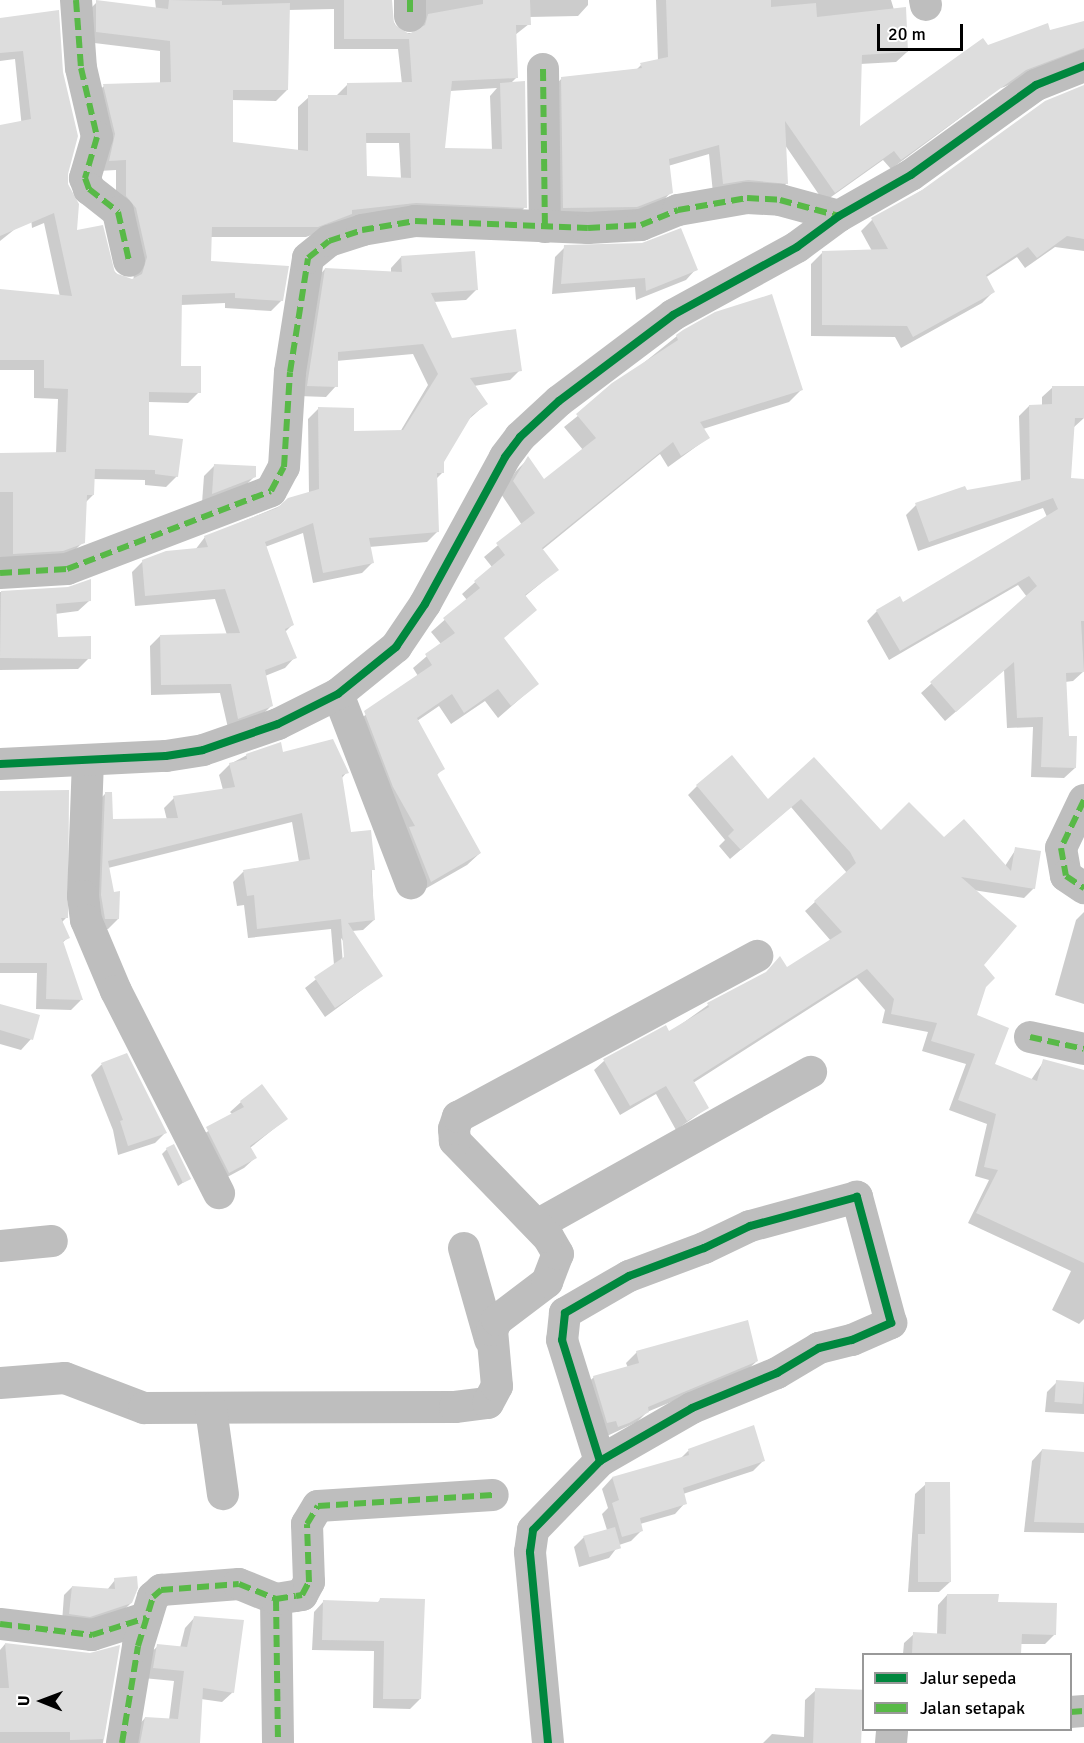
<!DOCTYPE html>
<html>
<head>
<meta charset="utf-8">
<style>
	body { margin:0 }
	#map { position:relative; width:1084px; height:1743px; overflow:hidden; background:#fff; font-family:Signika,sans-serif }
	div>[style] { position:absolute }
	.shadow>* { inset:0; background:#0003 }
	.building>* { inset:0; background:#ddd; transform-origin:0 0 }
	.street>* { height:32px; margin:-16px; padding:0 16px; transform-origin:16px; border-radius:16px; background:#bebebe }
	.quiet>* { height:6px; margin-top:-3px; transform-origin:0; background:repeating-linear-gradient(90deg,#58b947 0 12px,transparent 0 18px) }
	.cycleway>* { height:8px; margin:-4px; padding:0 4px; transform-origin:4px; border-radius:4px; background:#00873e }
	span { translate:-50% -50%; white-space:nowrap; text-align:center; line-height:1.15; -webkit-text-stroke:6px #fff; paint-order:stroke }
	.legend { position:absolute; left:862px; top:1653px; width:210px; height:78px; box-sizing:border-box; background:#fff; border:2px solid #999; margin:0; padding:8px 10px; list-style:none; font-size:18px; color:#000 }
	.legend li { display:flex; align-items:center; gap:12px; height:30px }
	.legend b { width:30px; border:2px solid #999 }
	.north { position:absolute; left:12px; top:1671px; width:60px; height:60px; -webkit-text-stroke:4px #fff; paint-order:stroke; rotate:271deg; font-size:16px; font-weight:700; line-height:24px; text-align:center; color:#000 }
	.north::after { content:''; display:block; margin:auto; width:21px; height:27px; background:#000; clip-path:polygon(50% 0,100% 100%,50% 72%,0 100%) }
	.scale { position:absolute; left:877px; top:24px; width:86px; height:27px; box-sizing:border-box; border:3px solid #000; border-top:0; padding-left:8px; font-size:18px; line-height:21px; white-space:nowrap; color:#000; -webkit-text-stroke:4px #fff; paint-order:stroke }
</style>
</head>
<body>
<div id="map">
	<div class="shadow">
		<i style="clip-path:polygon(evenodd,155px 0,392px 0,391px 17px,400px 33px,415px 33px,418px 29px,412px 0,588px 0,588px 5px,578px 16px,529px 17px,529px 24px,515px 35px,517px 77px,510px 84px,525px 207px,515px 218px,339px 225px,306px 237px,210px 237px,209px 262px,282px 300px,271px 311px,225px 308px,225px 303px,181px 305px,180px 367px,199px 392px,188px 403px,148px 402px,147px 437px,177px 476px,166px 487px,145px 485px,145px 480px,93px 479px,93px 495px,85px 503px,83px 542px,72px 553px,0 564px,0 454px,56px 453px,58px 399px,34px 398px,34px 370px,0 370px,0 290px,60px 297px,44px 223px,32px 228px,15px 59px,0 61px,0 19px,57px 12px,66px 173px,75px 232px,122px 279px,134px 280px,125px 219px,116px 207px,116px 170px,99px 171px,93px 96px,104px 86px,160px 84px,160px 51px,86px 42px,86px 13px,97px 2px,156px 9px,155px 0,334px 9px,334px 49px,398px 49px,402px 84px,347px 85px,336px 96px,309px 97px,298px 107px,298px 151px,232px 143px,231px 100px,276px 101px,287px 90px,288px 10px,334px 9px,155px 0,497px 88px,490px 96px,492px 150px,444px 150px,450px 91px,497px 88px,155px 0,365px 143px,399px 143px,401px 179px,365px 178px,365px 143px)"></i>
		<i style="clip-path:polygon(656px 0,891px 0,907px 52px,896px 62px,860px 64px,858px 129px,987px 47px,1084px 22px,1084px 62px,1066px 59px,1004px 87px,974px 96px,988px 97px,891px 169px,883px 160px,824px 202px,785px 145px,787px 183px,777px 193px,713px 193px,709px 154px,668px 166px,671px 192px,661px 203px,626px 217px,553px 218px,552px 89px,562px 78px,636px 70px,641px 65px,658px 61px)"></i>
		<i style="clip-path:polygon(1084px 94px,1084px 251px,1055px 247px,1025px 268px,1017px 257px,985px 278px,993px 292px,982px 303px,901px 348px,895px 337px,811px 336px,811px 264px,823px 252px,872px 251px,861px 231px,872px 220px)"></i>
		<i style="clip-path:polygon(0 190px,15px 229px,0 241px)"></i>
		<i style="clip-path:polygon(643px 244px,696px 269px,686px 280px,636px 300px,635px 287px,552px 294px,555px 257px,565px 247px)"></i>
		<i style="clip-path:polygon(401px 257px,477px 289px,466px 300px,433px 302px,451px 340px,520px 370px,510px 380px,474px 386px,486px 404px,468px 420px,442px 462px,443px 472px,436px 479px,438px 531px,427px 542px,369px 547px,373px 562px,362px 573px,313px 583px,303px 533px,265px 547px,292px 625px,285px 632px,295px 657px,285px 668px,265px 676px,271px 706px,261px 716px,228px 728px,220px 693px,151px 695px,150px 646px,160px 636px,227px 635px,215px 599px,135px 606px,132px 572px,143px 561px,195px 550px,205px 537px,309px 494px,308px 419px,318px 409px,352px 432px,400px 432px,428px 385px,413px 354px,336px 361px,336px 386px,326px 397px,298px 396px,315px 280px,325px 269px,391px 273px,391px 268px)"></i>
		<i style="clip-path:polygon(677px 336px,802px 389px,789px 402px,703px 429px,708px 438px,668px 467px,660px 454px,542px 550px,557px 570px,524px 597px,502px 639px,537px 684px,498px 718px,485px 701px,451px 724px,439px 706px,417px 721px,443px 768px,436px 776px,480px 853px,467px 865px,418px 893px,352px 725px,418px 676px,413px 668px,441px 644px,431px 632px,467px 600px,462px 594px,492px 567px,484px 557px,522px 525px,501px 494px,516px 471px,528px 459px,544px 481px,583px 450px,564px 427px)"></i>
		<i style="clip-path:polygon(1053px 387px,1084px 388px,1084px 418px,1073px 428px,1070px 479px,1084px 481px,1084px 671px,1073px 681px,1065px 682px,1068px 737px,1075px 768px,1064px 778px,1031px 777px,1033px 727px,1007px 728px,1004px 670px,945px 721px,921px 693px,1027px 597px,1018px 585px,889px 660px,867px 621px,877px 611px,903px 604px,1047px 517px,1043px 508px,918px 551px,906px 515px,916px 505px,1021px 482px,1019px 416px,1029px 406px,1042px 406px,1042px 397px)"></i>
		<i style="clip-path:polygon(214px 466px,254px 477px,244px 487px,202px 503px,204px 476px)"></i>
		<i style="clip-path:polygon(68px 588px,89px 601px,78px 611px,55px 614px,57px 638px,89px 658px,78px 669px,0 670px,0 592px)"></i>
		<i style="clip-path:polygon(evenodd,282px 754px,347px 772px,341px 779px,349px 834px,370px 833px,374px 920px,363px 930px,352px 931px,381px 976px,325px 1017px,305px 988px,334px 965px,331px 929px,248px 938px,244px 905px,237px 906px,233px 882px,243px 872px,299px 862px,292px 822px,108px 868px,118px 919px,108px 929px,95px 929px,95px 804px,105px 794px,111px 821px,167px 820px,164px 808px,174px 798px,223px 790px,219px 775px,230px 764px,247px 755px,282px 754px,341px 938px,344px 942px,346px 964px,343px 965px,341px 938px)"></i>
		<i style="clip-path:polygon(814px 759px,881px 832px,943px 839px,1005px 866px,1016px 849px,1034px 888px,1024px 898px,973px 890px,984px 987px,975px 1016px,993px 1065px,1031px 1080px,1044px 1061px,1084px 1072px,1084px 1319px,1079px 1324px,1052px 1310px,1071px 1271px,968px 1223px,989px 1180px,975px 1176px,987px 1124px,949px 1110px,966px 1064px,922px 1051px,928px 1032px,882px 1023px,885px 1010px,857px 978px,693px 1083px,707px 1108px,676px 1130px,656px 1094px,620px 1115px,594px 1070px,604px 1061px,666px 1027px,669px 1033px,708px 1005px,786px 969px,831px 941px,805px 911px,847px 873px,791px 807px,730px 859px,719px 846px,725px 840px,688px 795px,697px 786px,768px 801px)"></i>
		<i style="clip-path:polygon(0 797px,66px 918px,61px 923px,68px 938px,62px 943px,81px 1000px,71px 1010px,36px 1009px,37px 973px,0 973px)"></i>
		<i style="clip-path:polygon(1084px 912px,1084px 1004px,1055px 995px,1076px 920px)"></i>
		<i style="clip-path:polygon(0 1005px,31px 1039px,21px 1050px,0 1044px)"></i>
		<i style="clip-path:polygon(127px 1055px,165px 1133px,155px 1143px,118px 1155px,113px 1130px,91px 1075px,101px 1065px)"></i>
		<i style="clip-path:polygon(241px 1102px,286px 1119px,250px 1148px,255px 1158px,244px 1168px,218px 1182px,196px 1139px,233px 1115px,230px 1112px)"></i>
		<i style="clip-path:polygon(167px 1149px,190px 1178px,178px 1186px,162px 1154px)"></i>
		<i style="clip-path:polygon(637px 1352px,757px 1361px,746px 1371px,647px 1412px,637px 1422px,607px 1436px,583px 1387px,594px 1377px,628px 1368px,626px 1363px)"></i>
		<i style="clip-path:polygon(1057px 1382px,1084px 1383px,1084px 1414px,1045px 1412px,1047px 1392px)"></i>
		<i style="clip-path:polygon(1042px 1450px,1084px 1454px,1084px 1533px,1024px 1532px,1032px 1461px)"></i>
		<i style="clip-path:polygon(688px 1451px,763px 1461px,753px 1471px,683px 1494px,685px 1503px,675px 1514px,640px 1524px,642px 1530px,631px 1541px,619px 1545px,609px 1558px,579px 1567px,574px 1547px,584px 1537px,607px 1530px,602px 1514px,608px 1508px,602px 1489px,612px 1478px,680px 1459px)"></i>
		<i style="clip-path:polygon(926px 1484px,950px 1582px,939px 1592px,908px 1592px,915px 1494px)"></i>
		<i style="clip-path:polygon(115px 1580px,131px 1603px,123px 1611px,81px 1624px,62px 1622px,64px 1595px,72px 1587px,107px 1590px)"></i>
		<i style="clip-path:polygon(947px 1595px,997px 1603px,1055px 1634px,1045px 1644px,1020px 1644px,1019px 1654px,903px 1654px,904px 1643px,914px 1634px,937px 1635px,938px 1605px)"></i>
		<i style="clip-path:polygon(380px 1600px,420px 1699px,410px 1709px,373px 1708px,374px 1651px,312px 1650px,314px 1612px,324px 1601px,377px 1603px)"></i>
		<i style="clip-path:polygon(195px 1617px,233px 1692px,222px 1702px,201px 1699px,199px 1743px,131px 1743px,135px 1729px,145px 1718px,169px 1720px,174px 1681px,143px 1678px,147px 1656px,158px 1646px,180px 1648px,185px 1628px)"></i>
		<i style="clip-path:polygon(5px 1644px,90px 1654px,118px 1647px,103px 1743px,0 1743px,0 1650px)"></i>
		<i style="clip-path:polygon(816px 1690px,859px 1743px,763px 1743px,772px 1734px,804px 1737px,805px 1700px)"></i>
	</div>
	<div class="building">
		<i style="clip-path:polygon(evenodd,96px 0,168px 9px,169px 0,222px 1px,222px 5px,290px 3px,288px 90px,233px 90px,233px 142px,308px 151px,308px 95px,347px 95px,347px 83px,412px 82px,409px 39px,344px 39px,344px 0,392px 0,394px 24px,409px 34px,425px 25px,428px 14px,483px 4px,483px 0,530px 0,531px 25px,516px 25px,518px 78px,452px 81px,445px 148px,502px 149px,500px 83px,525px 81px,527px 208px,416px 203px,352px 210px,352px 214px,318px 227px,212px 227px,211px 261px,289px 266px,283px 301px,235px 298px,235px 293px,182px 295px,181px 366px,201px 366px,201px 393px,149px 392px,149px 435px,183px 439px,178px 477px,155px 474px,155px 470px,95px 469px,94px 495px,87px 495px,85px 543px,63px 551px,13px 554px,13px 492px,0 492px,0 453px,66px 452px,68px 389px,44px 388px,44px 360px,0 360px,0 289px,72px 296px,54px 213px,0 236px,0 125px,31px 119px,23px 51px,0 53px,0 18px,59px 10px,63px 72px,78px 136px,68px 174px,68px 184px,79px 204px,77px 230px,103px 225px,115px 273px,132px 279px,142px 274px,147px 257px,136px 208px,126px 196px,126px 160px,109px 161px,115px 134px,103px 84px,171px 82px,170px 41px,96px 32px,96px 0,366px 133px,410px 133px,411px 178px,367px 176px,366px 133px)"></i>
		<i style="clip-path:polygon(666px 0,771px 0,771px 7px,816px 3px,817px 17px,906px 7px,908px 52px,862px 55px,860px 126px,983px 38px,988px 45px,1048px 23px,1050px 30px,1084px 21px,1084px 48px,1026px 70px,901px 160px,894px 151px,835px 193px,785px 121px,788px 184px,748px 180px,723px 184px,719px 145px,669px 159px,673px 193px,637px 207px,563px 208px,561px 77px,642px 68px,640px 63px,668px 57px)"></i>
		<i style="clip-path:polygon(1084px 85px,1084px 239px,1067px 236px,1037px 258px,1028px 247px,986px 275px,995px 292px,913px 337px,907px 326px,822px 325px,822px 251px,888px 249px,871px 218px,922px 190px,1045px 101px)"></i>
		<i style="clip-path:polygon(681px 228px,698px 270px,646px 291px,645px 278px,561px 284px,564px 245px,642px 243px)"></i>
		<i style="clip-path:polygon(475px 251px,478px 290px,431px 293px,452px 338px,516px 329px,522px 371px,470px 378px,488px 404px,472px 415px,444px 462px,444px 473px,437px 473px,439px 532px,369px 538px,374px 563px,323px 573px,313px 523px,265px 542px,294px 625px,285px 629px,297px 658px,265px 670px,273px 706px,238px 719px,231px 684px,161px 685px,160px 635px,240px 633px,225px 589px,145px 596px,142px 560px,166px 551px,208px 547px,204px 536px,277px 508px,288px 498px,319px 489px,318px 407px,354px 408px,354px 431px,403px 430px,438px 374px,423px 344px,338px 352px,338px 387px,307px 386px,325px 268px,402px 272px,401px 256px)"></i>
		<i style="clip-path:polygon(772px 294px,803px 390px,700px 422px,710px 438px,681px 456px,673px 442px,542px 548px,559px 570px,525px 595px,537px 610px,504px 638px,539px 684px,511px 706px,498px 689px,464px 713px,452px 694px,417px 718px,445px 769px,437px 774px,481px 853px,431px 882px,409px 827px,415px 826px,393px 787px,364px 711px,432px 665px,425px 654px,455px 633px,443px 618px,480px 588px,474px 581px,505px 555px,496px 543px,535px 513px,513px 481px,528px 456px,544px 479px,596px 438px,576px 414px,612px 383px,678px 340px,676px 335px,683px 330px,715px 312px)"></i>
		<i style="clip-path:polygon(1052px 386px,1084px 386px,1084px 418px,1075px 418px,1071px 478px,1084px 479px,1084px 621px,1081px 621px,1084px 672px,1066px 673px,1069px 736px,1077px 736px,1076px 768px,1041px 767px,1043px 717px,1017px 718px,1014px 662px,956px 712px,930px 682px,1037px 586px,1029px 576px,900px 651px,876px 610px,900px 596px,903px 602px,1058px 509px,1053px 498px,929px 542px,915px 503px,965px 486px,967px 490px,1030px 479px,1029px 405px,1052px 404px)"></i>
		<i style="clip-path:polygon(214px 464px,256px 466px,256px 477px,212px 494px)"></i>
		<i style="clip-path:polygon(91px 579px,91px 601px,56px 604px,58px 637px,91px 636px,91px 659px,0 658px,1px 591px,68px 587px)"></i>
		<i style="clip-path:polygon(333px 739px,349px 773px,342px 775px,351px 832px,371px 830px,375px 870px,371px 870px,375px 920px,348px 923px,383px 976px,335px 1008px,314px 977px,344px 957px,341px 919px,257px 929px,254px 895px,247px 896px,243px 870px,310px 859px,302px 813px,108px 861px,114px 892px,120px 891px,119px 919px,105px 919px,101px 895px,105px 792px,112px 792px,113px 819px,178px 818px,173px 796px,235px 787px,229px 763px,247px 759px,246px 754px,281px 742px,283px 752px)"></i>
		<i style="clip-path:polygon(732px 755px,768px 799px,814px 757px,881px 830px,909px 802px,944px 837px,964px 819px,1011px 871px,1015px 847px,1041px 851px,1035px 889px,961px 877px,1017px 926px,984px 965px,995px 978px,986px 987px,977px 1015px,1009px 1028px,995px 1064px,1037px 1081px,1043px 1059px,1084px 1070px,1084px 1263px,976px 1213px,998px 1170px,984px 1167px,996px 1114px,958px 1100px,975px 1054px,931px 1041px,937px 1023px,891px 1014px,894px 999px,867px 969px,693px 1080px,709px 1108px,687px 1121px,666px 1086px,630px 1106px,603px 1059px,666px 1025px,669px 1031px,709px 1007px,707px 1003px,766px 972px,780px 956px,787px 967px,842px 932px,814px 901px,856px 863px,850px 852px,801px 799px,741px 850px,728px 836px,734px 830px,696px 785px)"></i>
		<i style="clip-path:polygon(69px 790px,68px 918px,61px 918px,70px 938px,63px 941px,83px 1000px,46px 999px,47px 963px,0 963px,0 791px)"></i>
		<i style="clip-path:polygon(0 1004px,40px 1015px,33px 1040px,0 1030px)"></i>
		<i style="clip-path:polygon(127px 1053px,167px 1133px,128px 1146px,120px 1121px,123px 1120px,101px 1063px)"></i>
		<i style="clip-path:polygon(262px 1084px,288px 1119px,250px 1146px,257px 1158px,229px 1173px,206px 1127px,244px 1107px,240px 1101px)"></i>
		<i style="left:174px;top:1144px;width:39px;height:9px;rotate:64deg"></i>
		<i style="clip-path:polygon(748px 1320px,758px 1361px,648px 1407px,649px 1412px,629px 1423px,618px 1427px,616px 1421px,607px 1423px,593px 1376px,639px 1363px,636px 1351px)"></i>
		<i style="left:1056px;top:1380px;width:28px;height:22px;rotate:4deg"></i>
		<i style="clip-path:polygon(754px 1425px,765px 1461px,683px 1488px,687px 1504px,640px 1518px,643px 1531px,622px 1537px,612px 1503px,619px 1500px,612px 1477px,689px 1455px,688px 1449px)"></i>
		<i style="clip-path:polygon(1042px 1449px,1084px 1452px,1084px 1523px,1034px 1522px)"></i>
		<i style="clip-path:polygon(925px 1482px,950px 1482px,951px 1582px,918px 1582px,918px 1534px,925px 1534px)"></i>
		<i style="left:615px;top:1527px;width:22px;height:33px;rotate:74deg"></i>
		<i style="clip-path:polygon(137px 1576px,138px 1588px,132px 1603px,90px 1617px,69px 1614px,72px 1586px,115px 1589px,114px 1578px)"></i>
		<i style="clip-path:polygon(947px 1594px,999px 1594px,998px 1602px,1057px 1603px,1056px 1635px,1022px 1634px,1021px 1654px,912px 1654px,913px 1632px,946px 1634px)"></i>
		<i style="clip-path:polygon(380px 1598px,425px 1599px,421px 1699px,383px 1699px,384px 1641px,322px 1640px,323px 1600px,379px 1602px)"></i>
		<i style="clip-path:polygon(194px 1616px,244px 1620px,234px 1693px,203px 1688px,200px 1743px,140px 1743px,145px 1717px,178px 1719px,184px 1671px,153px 1668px,157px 1644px,187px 1647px)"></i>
		<i style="clip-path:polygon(5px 1643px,90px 1653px,120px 1645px,104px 1739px,70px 1740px,70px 1732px,0 1732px,0 1688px,9px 1688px)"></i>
		<i style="left:815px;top:1688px;width:48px;height:55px;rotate:2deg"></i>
	</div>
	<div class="street">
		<i style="left:76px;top:0;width:68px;rotate:85.8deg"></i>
		<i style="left:81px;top:68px;width:71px;rotate:76.9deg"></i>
		<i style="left:97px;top:137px;width:43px;rotate:106.3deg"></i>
		<i style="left:85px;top:178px;width:12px;rotate:70deg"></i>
		<i style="left:89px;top:189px;width:37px;rotate:38deg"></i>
		<i style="left:118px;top:212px;width:50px;rotate:77.3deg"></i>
		<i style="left:410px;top:0;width:16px;rotate:90deg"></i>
		<i style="left:925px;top:0;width:5px;rotate:79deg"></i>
		<i style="left:543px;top:69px;width:158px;rotate:89.3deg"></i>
		<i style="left:0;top:573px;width:67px;rotate:-3.4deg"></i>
		<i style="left:67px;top:569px;width:218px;rotate:-20.9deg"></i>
		<i style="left:271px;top:491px;width:27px;rotate:-62deg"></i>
		<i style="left:284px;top:467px;width:95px;rotate:-86.4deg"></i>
		<i style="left:290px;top:372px;width:115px;rotate:-81deg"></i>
		<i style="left:308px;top:258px;width:27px;rotate:-39deg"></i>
		<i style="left:329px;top:241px;width:35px;rotate:-18deg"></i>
		<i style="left:362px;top:230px;width:54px;rotate:-9.6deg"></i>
		<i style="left:415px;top:221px;width:173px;rotate:2.3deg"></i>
		<i style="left:588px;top:228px;width:53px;rotate:-3.2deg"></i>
		<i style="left:641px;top:225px;width:40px;rotate:-22deg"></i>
		<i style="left:678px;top:210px;width:70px;rotate:-9.9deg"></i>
		<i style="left:747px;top:198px;width:33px;rotate:3deg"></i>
		<i style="left:780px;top:200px;width:61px;rotate:15.2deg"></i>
		<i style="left:338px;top:694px;width:203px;rotate:68.9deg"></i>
		<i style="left:88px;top:760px;width:136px;rotate:92.1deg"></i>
		<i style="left:83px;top:896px;width:24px;rotate:83deg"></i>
		<i style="left:86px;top:920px;width:77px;rotate:67.1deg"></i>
		<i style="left:116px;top:991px;width:227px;rotate:63deg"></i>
		<i style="left:0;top:764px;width:166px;rotate:-2.8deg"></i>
		<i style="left:166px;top:756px;width:37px;rotate:-9deg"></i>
		<i style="left:203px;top:750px;width:79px;rotate:-19.1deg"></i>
		<i style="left:278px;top:724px;width:67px;rotate:-26.6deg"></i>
		<i style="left:338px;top:694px;width:75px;rotate:-39deg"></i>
		<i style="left:396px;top:647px;width:52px;rotate:-56deg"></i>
		<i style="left:425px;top:604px;width:167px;rotate:-61.4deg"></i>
		<i style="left:505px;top:457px;width:25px;rotate:-53deg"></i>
		<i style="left:520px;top:437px;width:53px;rotate:-42.7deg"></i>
		<i style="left:559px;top:401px;width:143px;rotate:-37deg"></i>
		<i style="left:673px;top:315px;width:141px;rotate:-28.7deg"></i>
		<i style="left:797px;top:247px;width:52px;rotate:-36.4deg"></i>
		<i style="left:839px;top:216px;width:83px;rotate:-29.7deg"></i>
		<i style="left:911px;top:175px;width:154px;rotate:-35.8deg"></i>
		<i style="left:1036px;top:85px;width:52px;rotate:-21.6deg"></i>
		<i style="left:1084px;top:800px;width:53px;rotate:115.6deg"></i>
		<i style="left:1061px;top:848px;width:28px;rotate:80deg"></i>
		<i style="left:1066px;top:876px;width:22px;rotate:34deg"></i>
		<i style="left:1030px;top:1037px;width:55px;rotate:12.5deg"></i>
		<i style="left:537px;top:1225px;width:314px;rotate:-29.2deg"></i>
		<i style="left:0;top:1246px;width:52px;rotate:-5.5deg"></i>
		<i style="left:464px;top:1248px;width:95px;rotate:74.1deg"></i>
		<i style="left:0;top:1383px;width:65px;rotate:-4.4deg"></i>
		<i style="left:65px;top:1378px;width:85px;rotate:20.8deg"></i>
		<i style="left:144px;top:1408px;width:311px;rotate:-0.2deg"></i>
		<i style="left:455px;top:1407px;width:33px;rotate:-7deg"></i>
		<i style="left:488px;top:1403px;width:19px;rotate:-62deg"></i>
		<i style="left:497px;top:1386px;width:56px;rotate:-95.1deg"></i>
		<i style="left:492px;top:1330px;width:11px;rotate:-63deg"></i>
		<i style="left:497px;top:1320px;width:63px;rotate:-37.2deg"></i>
		<i style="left:547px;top:1282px;width:30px;rotate:-69deg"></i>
		<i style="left:558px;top:1254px;width:20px;rotate:-120deg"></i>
		<i style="left:548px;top:1237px;width:134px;rotate:-134.1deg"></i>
		<i style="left:455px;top:1141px;width:12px;rotate:-95deg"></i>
		<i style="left:454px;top:1129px;width:13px;rotate:-72deg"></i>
		<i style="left:458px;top:1117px;width:340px;rotate:-28.3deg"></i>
		<i style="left:211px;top:1409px;width:86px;rotate:82deg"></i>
		<i style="left:276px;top:1599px;width:144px;rotate:89.2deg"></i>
		<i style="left:0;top:1624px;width:93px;rotate:6.8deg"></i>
		<i style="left:92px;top:1635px;width:57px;rotate:-17.5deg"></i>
		<i style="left:1070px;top:1712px;width:14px;rotate:-4deg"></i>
		<i style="left:122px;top:1743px;width:98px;rotate:-80.6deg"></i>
		<i style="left:138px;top:1646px;width:51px;rotate:-73deg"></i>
		<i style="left:153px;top:1597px;width:11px;rotate:-41deg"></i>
		<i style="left:161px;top:1590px;width:78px;rotate:-4.4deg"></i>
		<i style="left:239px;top:1584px;width:40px;rotate:22deg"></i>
		<i style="left:276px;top:1599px;width:20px;rotate:-9deg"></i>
		<i style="left:296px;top:1596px;width:6px;rotate:-9deg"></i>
		<i style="left:302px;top:1595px;width:15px;rotate:-62deg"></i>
		<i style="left:309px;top:1582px;width:58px;rotate:-92deg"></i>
		<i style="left:307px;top:1524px;width:21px;rotate:-59deg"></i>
		<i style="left:318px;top:1506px;width:175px;rotate:-3.6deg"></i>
		<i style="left:548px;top:1743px;width:192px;rotate:-95.4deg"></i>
		<i style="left:530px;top:1552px;width:22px;rotate:-82deg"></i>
		<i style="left:533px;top:1530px;width:96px;rotate:-45.8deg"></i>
		<i style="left:600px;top:1461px;width:106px;rotate:-29.9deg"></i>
		<i style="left:692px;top:1408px;width:92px;rotate:-22.4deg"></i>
		<i style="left:777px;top:1373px;width:49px;rotate:-30.8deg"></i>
		<i style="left:819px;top:1348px;width:34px;rotate:-14deg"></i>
		<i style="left:852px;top:1340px;width:43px;rotate:-23.6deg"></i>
		<i style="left:891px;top:1323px;width:131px;rotate:-105.1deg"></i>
		<i style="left:857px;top:1197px;width:111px;rotate:164.8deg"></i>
		<i style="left:750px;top:1226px;width:51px;rotate:154.4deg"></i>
		<i style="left:704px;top:1248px;width:80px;rotate:159.5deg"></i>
		<i style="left:629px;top:1276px;width:74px;rotate:150deg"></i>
		<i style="left:565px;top:1313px;width:27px;rotate:96deg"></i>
		<i style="left:562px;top:1340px;width:127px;rotate:72.6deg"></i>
		<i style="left:891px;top:1743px;width:12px;rotate:-85deg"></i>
	</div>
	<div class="quiet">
		<i style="left:76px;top:0;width:68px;rotate:85.8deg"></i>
		<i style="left:81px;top:68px;width:71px;rotate:76.9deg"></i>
		<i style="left:97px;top:137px;width:43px;rotate:106.3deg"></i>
		<i style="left:85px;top:178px;width:12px;rotate:70deg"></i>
		<i style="left:89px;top:189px;width:37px;rotate:38deg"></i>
		<i style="left:118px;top:212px;width:50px;rotate:77.3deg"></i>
		<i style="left:410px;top:0;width:16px;rotate:90deg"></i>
		<i style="left:543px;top:69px;width:158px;rotate:89.3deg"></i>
		<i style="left:0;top:573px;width:67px;rotate:-3.4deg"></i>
		<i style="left:67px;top:569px;width:218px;rotate:-20.9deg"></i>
		<i style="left:271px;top:491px;width:27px;rotate:-62deg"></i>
		<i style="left:284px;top:467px;width:95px;rotate:-86.4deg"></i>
		<i style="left:290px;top:372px;width:115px;rotate:-81deg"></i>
		<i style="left:308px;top:258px;width:27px;rotate:-39deg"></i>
		<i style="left:329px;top:241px;width:35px;rotate:-18deg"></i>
		<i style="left:362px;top:230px;width:54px;rotate:-9.6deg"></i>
		<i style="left:415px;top:221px;width:173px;rotate:2.3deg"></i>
		<i style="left:588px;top:228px;width:53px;rotate:-3.2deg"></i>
		<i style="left:641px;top:225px;width:40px;rotate:-22deg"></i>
		<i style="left:678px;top:210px;width:70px;rotate:-9.9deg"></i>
		<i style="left:747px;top:198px;width:33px;rotate:3deg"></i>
		<i style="left:780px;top:200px;width:61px;rotate:15.2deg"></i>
		<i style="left:1084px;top:800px;width:53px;rotate:115.6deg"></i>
		<i style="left:1061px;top:848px;width:28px;rotate:80deg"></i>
		<i style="left:1066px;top:876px;width:22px;rotate:34deg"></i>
		<i style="left:1030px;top:1037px;width:55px;rotate:12.5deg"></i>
		<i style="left:276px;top:1599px;width:144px;rotate:89.2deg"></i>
		<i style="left:0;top:1624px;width:93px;rotate:6.8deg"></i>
		<i style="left:92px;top:1635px;width:57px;rotate:-17.5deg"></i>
		<i style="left:1070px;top:1712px;width:14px;rotate:-4deg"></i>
		<i style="left:122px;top:1743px;width:98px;rotate:-80.6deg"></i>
		<i style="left:138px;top:1646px;width:51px;rotate:-73deg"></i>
		<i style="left:153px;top:1597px;width:11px;rotate:-41deg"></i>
		<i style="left:161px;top:1590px;width:78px;rotate:-4.4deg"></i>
		<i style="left:239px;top:1584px;width:40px;rotate:22deg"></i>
		<i style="left:276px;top:1599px;width:20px;rotate:-9deg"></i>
		<i style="left:296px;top:1596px;width:6px;rotate:-9deg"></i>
		<i style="left:302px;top:1595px;width:15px;rotate:-62deg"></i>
		<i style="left:309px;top:1582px;width:58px;rotate:-92deg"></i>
		<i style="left:307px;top:1524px;width:21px;rotate:-59deg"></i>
		<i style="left:318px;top:1506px;width:175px;rotate:-3.6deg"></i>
	</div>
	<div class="cycleway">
		<i style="left:0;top:764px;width:166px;rotate:-2.8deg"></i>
		<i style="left:166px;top:756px;width:37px;rotate:-9deg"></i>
		<i style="left:203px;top:750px;width:79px;rotate:-19.1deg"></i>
		<i style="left:278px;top:724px;width:67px;rotate:-26.6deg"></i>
		<i style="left:338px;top:694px;width:75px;rotate:-39deg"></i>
		<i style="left:396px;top:647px;width:52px;rotate:-56deg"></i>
		<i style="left:425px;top:604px;width:167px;rotate:-61.4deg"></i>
		<i style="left:505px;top:457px;width:25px;rotate:-53deg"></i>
		<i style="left:520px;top:437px;width:53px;rotate:-42.7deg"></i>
		<i style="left:559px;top:401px;width:143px;rotate:-37deg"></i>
		<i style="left:673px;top:315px;width:141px;rotate:-28.7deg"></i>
		<i style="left:797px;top:247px;width:52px;rotate:-36.4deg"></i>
		<i style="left:839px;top:216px;width:83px;rotate:-29.7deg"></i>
		<i style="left:911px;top:175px;width:154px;rotate:-35.8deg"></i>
		<i style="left:1036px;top:85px;width:52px;rotate:-21.6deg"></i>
		<i style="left:548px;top:1743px;width:192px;rotate:-95.4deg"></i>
		<i style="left:530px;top:1552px;width:22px;rotate:-82deg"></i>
		<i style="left:533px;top:1530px;width:96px;rotate:-45.8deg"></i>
		<i style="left:600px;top:1461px;width:106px;rotate:-29.9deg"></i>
		<i style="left:692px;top:1408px;width:92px;rotate:-22.4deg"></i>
		<i style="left:777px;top:1373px;width:49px;rotate:-30.8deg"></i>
		<i style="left:819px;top:1348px;width:34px;rotate:-14deg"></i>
		<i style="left:852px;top:1340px;width:43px;rotate:-23.6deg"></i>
		<i style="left:891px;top:1323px;width:131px;rotate:-105.1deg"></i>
		<i style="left:857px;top:1197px;width:111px;rotate:164.8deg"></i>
		<i style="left:750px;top:1226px;width:51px;rotate:154.4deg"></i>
		<i style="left:704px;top:1248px;width:80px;rotate:159.5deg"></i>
		<i style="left:629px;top:1276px;width:74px;rotate:150deg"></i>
		<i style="left:565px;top:1313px;width:27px;rotate:96deg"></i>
		<i style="left:562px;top:1340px;width:127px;rotate:72.6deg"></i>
	</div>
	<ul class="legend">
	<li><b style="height:8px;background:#00873e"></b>Jalur sepeda</li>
	<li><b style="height:8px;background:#58b947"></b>Jalan setapak</li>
	</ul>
	<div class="north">U</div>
	<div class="scale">20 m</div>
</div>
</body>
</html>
